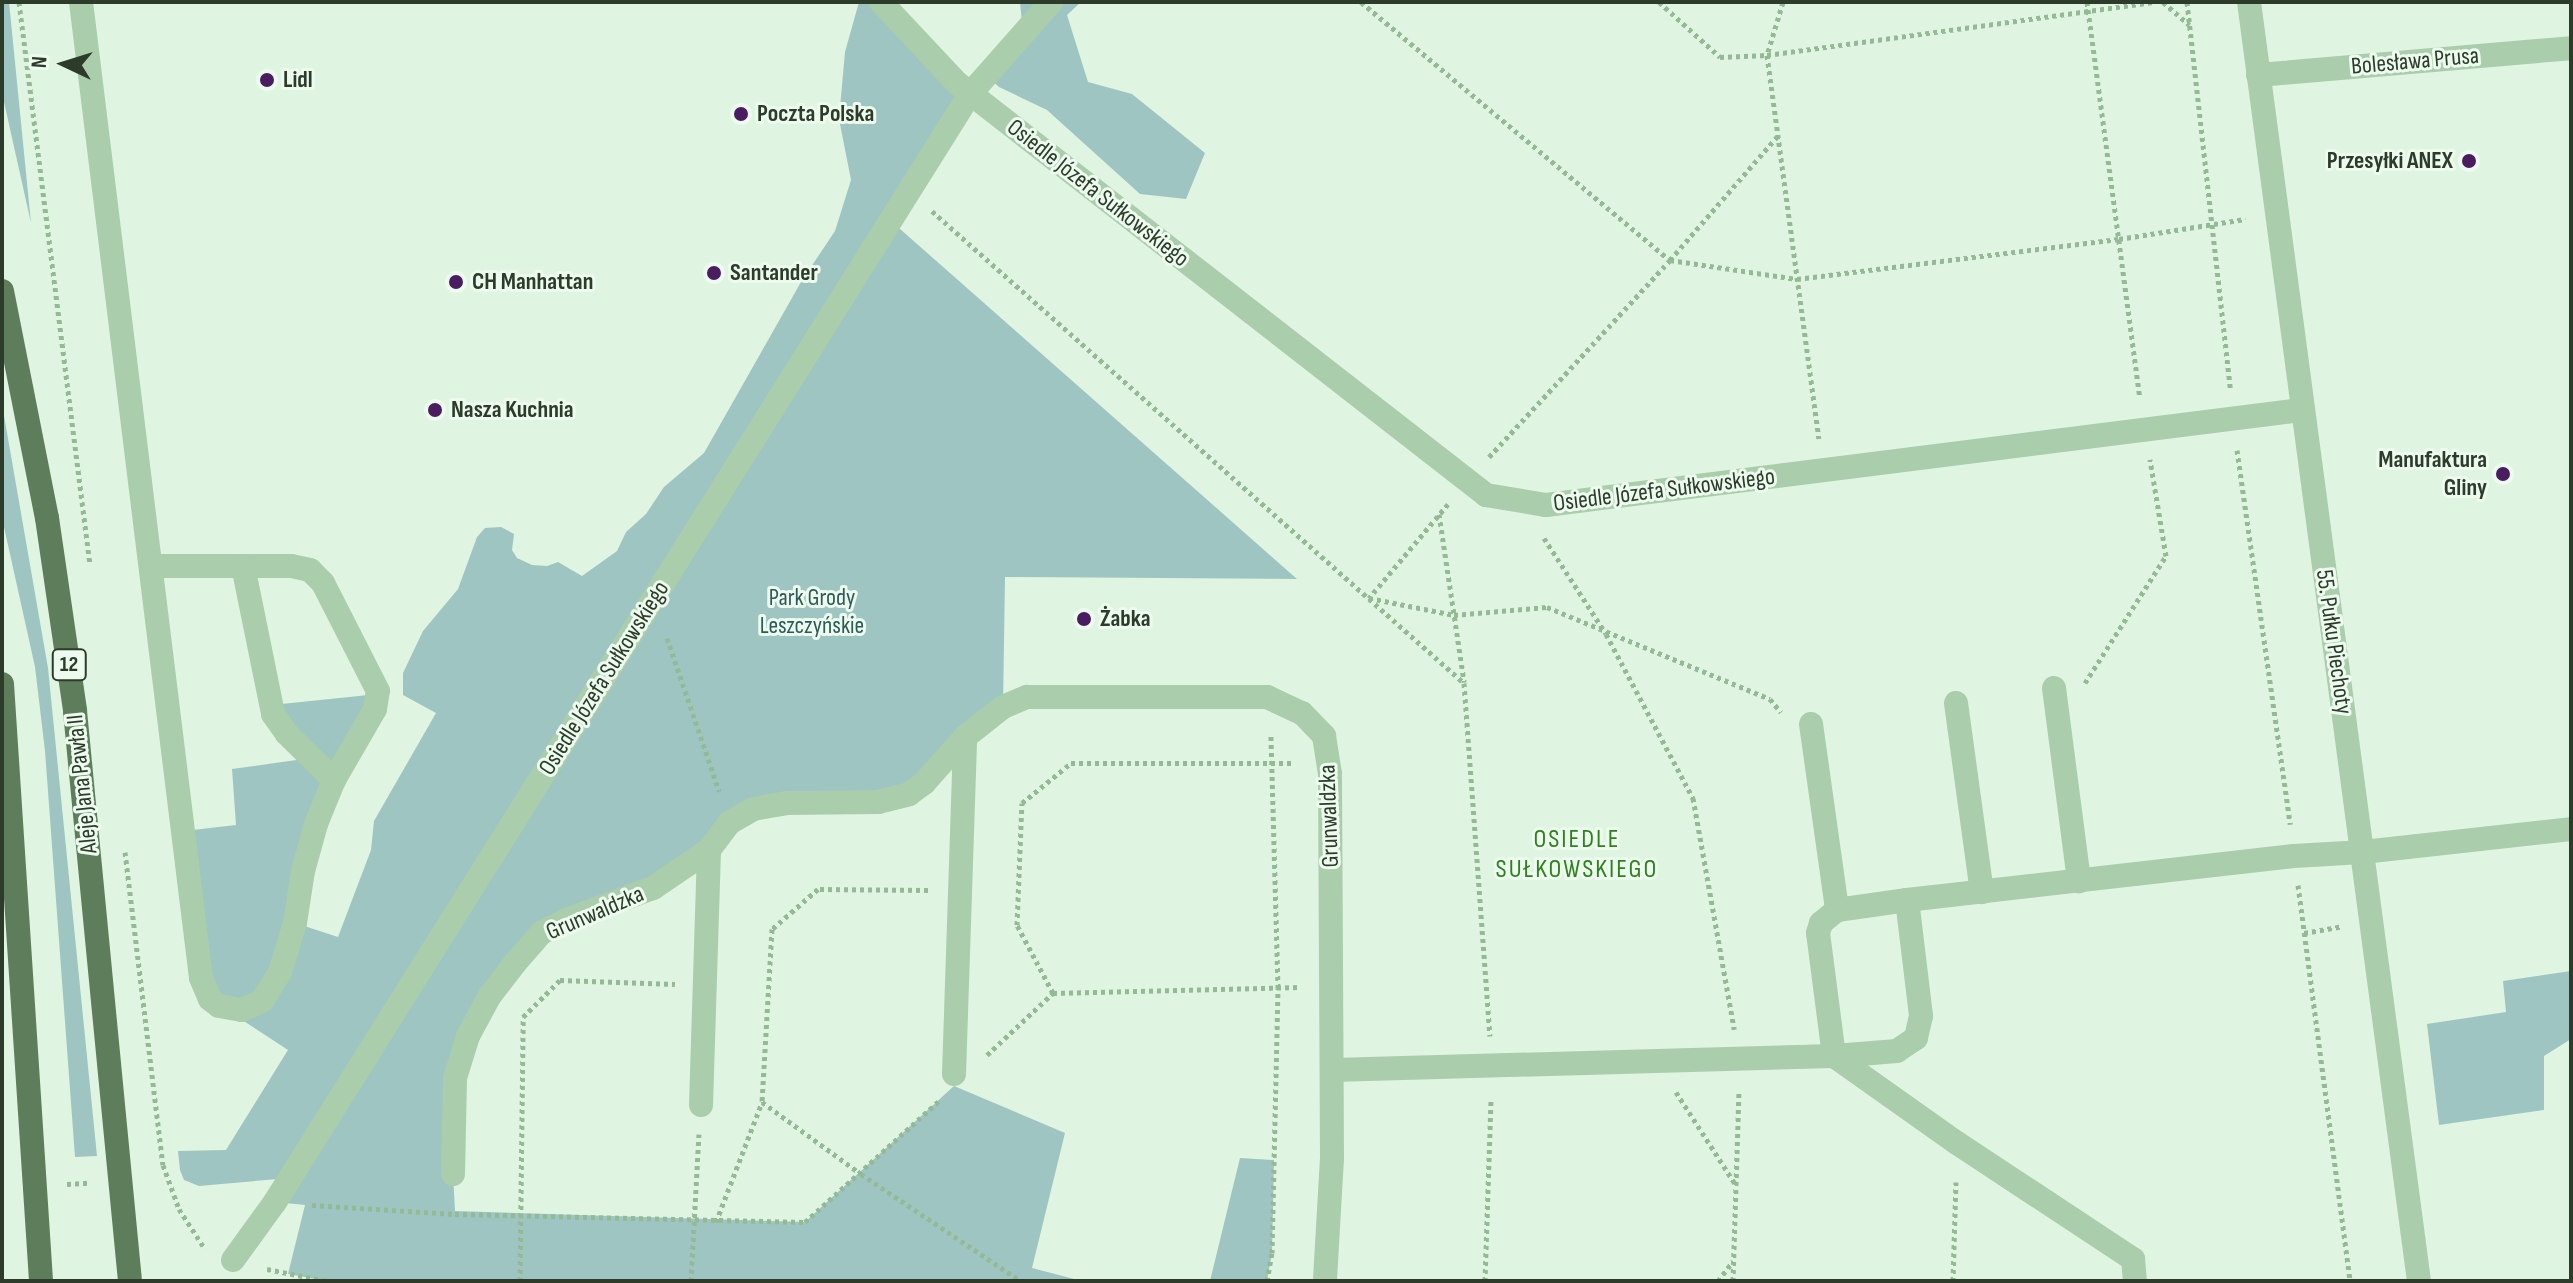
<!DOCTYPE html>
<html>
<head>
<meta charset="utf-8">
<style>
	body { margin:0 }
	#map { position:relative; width:2573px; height:1283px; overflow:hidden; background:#e0f4e2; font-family:"Sofia Sans Condensed",sans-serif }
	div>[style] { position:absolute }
	.green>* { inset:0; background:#9ec5c2 }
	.path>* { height:5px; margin-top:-2.5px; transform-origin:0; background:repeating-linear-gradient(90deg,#94ba95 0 4px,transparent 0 8px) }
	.minor>* { height:24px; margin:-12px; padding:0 12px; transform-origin:12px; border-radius:12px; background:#aacdac }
	.major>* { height:24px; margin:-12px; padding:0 12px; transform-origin:12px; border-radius:12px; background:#5d7d5b }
	.dots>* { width:22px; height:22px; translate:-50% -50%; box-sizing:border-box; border:4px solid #edfbef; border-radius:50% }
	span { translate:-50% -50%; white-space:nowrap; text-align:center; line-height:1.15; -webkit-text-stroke:6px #edfbef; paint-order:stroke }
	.shield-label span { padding:2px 6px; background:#edfbef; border:2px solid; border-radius:6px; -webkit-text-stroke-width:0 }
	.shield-label { font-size:22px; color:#2c3b2a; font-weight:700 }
	.street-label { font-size:24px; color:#2c3b2a }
	.poi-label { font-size:24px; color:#2c3b2a; font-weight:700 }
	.left { translate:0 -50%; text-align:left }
	.right { translate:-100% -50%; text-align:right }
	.park-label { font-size:24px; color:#2c5a59 }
	.neighbourhood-label { font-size:26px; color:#2e821e; letter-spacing:2px }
	.frame { position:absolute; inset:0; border:4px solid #2c3b2a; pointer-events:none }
	.north { position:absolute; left:24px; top:24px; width:80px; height:80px; -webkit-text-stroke:6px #edfbef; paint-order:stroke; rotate:274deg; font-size:22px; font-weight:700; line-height:32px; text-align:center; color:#2c3b2a }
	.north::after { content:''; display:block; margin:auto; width:28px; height:36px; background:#2c3b2a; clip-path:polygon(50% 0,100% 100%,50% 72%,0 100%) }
</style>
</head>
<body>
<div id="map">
	<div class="green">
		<i style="clip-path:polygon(2px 2px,9px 2px,31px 223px,2px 93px)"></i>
		<i style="clip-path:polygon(859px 2px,882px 2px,970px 94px,891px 221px,1297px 579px,1005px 577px,1003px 707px,924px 783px,753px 809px,709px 850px,569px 919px,468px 1035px,453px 1174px,455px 1211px,805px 1222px,954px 1086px,1065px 1133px,1032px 1268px,1082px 1281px,327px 1281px,288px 1274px,305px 1205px,275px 1202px,289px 1178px,199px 1186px,184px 1180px,180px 1170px,178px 1151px,226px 1150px,288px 1050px,210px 999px,184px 831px,236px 825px,232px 769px,311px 758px,272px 705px,378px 694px,334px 779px,295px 923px,338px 937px,371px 850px,374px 821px,436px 713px,403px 695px,403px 673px,423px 631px,458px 589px,477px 537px,485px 528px,501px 527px,514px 534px,512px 550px,517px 558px,532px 565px,547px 566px,558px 562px,582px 576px,617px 551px,626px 532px,646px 514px,664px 487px,704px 453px,801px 282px,835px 231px,851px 180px,839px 119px,845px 52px)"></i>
		<i style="clip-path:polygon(1020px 2px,1081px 2px,1067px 15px,1088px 82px,1132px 94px,1205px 153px,1186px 199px,1140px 194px,1047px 110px,999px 87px,987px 76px,1023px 33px)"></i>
		<i style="clip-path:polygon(2px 404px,48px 668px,97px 1156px,75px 1157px,45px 751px,35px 667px,2px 518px)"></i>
		<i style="clip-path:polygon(2571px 971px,2571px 1039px,2544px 1056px,2544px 1110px,2439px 1125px,2427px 1024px,2506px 1012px,2503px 981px)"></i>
		<i style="clip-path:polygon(1240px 1158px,1274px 1160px,1272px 1253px,1267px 1281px,1210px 1281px)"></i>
	</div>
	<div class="path">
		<i style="left:19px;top:2px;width:567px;rotate:82.81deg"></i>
		<i style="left:1361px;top:2px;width:403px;rotate:39.9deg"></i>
		<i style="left:1670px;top:260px;width:128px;rotate:8.5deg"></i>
		<i style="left:1797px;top:279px;width:324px;rotate:-7.1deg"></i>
		<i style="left:2119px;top:239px;width:128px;rotate:-9deg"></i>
		<i style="left:1659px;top:2px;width:82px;rotate:42deg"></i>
		<i style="left:1720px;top:57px;width:47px;rotate:-2.4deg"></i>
		<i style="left:1767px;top:55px;width:392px;rotate:-7.8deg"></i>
		<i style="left:1783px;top:2px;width:55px;rotate:106.8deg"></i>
		<i style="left:1767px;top:55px;width:387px;rotate:82.3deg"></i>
		<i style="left:2087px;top:2px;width:399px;rotate:82.4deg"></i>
		<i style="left:2163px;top:2px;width:35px;rotate:41deg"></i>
		<i style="left:2187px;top:2px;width:388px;rotate:83.6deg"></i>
		<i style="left:932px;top:211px;width:711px;rotate:41.58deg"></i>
		<i style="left:1464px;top:683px;width:354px;rotate:85.8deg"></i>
		<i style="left:2237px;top:450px;width:378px;rotate:81.9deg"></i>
		<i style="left:1489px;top:457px;width:268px;rotate:-47.4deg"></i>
		<i style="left:1670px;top:260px;width:163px;rotate:-49deg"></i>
		<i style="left:1448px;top:504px;width:123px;rotate:130deg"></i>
		<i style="left:1369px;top:598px;width:87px;rotate:11.3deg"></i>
		<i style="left:1454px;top:615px;width:93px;rotate:-4.9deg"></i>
		<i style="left:1547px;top:607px;width:241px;rotate:22.4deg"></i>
		<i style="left:1770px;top:699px;width:17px;rotate:50deg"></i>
		<i style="left:1439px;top:514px;width:170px;rotate:81.5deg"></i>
		<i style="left:1544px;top:538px;width:114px;rotate:57.1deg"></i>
		<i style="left:1606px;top:634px;width:186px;rotate:62.1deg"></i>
		<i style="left:1693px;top:798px;width:235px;rotate:79.9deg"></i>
		<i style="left:667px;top:638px;width:162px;rotate:71.2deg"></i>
		<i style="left:2085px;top:683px;width:151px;rotate:-57.5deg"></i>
		<i style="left:2166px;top:556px;width:98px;rotate:-99.4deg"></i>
		<i style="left:125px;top:852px;width:315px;rotate:83.1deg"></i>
		<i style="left:163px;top:1165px;width:47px;rotate:70deg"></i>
		<i style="left:179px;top:1209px;width:48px;rotate:57deg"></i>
		<i style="left:2298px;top:885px;width:399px;rotate:82.5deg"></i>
		<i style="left:928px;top:890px;width:110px;rotate:-179.5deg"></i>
		<i style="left:818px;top:889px;width:61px;rotate:139deg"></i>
		<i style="left:772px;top:929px;width:173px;rotate:93.3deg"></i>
		<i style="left:762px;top:1102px;width:122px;rotate:36deg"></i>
		<i style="left:861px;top:1174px;width:192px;rotate:33.8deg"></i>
		<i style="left:2304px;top:933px;width:39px;rotate:-10deg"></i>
		<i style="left:1053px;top:993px;width:77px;rotate:-117.9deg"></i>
		<i style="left:1017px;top:925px;width:122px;rotate:-87.7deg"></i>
		<i style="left:1022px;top:803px;width:63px;rotate:-39.2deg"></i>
		<i style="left:1071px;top:763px;width:224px"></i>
		<i style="left:987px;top:1055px;width:91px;rotate:-43.2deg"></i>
		<i style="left:1053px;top:993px;width:247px;rotate:-1.4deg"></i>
		<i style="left:1676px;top:1092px;width:111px;rotate:57.2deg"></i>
		<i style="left:67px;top:1184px;width:22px;rotate:-3deg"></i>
		<i style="left:312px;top:1205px;width:143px;rotate:3.6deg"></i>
		<i style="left:455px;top:1214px;width:350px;rotate:1.3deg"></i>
		<i style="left:805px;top:1222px;width:181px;rotate:-42.1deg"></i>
		<i style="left:716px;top:1222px;width:129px;rotate:-69deg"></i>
		<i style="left:267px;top:1269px;width:61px;rotate:11.3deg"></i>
		<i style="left:520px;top:1281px;width:264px;rotate:-89.3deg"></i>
		<i style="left:523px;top:1017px;width:52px;rotate:-45deg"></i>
		<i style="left:560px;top:980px;width:115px;rotate:2deg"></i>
		<i style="left:691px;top:1281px;width:147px;rotate:-86.9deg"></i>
		<i style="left:1267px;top:1281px;width:28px;rotate:-80deg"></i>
		<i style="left:1272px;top:1253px;width:265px;rotate:-88.7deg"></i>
		<i style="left:1278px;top:988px;width:254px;rotate:-91.6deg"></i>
		<i style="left:1485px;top:1281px;width:183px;rotate:-88.1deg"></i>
		<i style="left:1718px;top:1281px;width:25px;rotate:-53deg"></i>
		<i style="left:1733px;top:1281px;width:191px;rotate:-88.2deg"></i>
		<i style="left:1953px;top:1281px;width:99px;rotate:-88.3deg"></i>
	</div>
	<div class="minor">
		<i style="left:81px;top:2px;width:983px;rotate:82.99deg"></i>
		<i style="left:201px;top:978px;width:23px;rotate:67deg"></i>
		<i style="left:210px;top:999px;width:11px;rotate:38deg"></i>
		<i style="left:219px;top:1006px;width:23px;rotate:10deg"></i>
		<i style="left:242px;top:1010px;width:22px;rotate:-24deg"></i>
		<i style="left:262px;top:1001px;width:34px;rotate:-58deg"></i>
		<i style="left:280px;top:972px;width:51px;rotate:-73deg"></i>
		<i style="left:295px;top:923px;width:53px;rotate:-81.3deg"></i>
		<i style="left:303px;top:871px;width:49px;rotate:-74.5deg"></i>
		<i style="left:316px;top:824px;width:48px;rotate:-67.8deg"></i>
		<i style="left:334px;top:780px;width:82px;rotate:-60deg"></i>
		<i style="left:375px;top:709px;width:18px;rotate:-81deg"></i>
		<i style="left:378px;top:691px;width:121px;rotate:-117deg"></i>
		<i style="left:323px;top:583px;width:18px;rotate:-135deg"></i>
		<i style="left:310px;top:570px;width:19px;rotate:-168deg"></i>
		<i style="left:291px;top:566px;width:138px;rotate:180deg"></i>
		<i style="left:881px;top:2px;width:111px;rotate:46.8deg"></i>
		<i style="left:957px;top:83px;width:671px;rotate:37.91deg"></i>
		<i style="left:1486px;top:495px;width:61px;rotate:9.5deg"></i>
		<i style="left:1546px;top:505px;width:761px;rotate:-7.17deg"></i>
		<i style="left:2249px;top:2px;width:1290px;rotate:82.43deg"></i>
		<i style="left:2258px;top:75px;width:314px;rotate:-4.9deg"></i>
		<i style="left:243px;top:566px;width:151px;rotate:78.5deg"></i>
		<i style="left:273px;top:714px;width:24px;rotate:55deg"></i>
		<i style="left:287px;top:734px;width:66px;rotate:44.4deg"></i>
		<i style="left:2054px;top:688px;width:195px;rotate:82.6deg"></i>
		<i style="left:1956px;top:703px;width:191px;rotate:82.2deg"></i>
		<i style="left:1811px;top:724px;width:188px;rotate:82deg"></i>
		<i style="left:1907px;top:900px;width:117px;rotate:83.1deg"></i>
		<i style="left:1921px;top:1016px;width:23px;rotate:103deg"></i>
		<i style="left:1916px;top:1038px;width:23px;rotate:146deg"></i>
		<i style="left:1897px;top:1051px;width:63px;rotate:175.5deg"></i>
		<i style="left:1834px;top:1056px;width:124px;rotate:-97.4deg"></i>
		<i style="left:1818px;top:933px;width:10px;rotate:-73deg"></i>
		<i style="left:1821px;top:923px;width:21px;rotate:-39deg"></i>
		<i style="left:1837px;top:910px;width:71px;rotate:-8.1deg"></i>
		<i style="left:1907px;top:900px;width:389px;rotate:-6.5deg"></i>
		<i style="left:2294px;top:856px;width:69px;rotate:-3.3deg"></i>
		<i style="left:2363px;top:852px;width:209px;rotate:-6.3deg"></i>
		<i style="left:1333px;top:1070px;width:501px;rotate:-1.6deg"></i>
		<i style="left:1834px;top:1056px;width:151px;rotate:35.3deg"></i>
		<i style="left:1957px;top:1143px;width:211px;rotate:33.4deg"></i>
		<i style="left:2133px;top:1259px;width:22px;rotate:85deg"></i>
		<i style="left:954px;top:1074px;width:337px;rotate:-88.1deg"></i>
		<i style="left:701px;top:1105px;width:255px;rotate:-88.2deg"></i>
		<i style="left:709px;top:850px;width:34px;rotate:-53deg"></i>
		<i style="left:729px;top:823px;width:28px;rotate:-30deg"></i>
		<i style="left:753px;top:809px;width:34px;rotate:-10deg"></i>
		<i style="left:786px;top:803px;width:92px;rotate:-0.6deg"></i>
		<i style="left:878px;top:802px;width:32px;rotate:-14deg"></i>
		<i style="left:909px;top:794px;width:19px;rotate:-36deg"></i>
		<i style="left:924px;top:783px;width:62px;rotate:-48.3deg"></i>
		<i style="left:965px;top:737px;width:48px;rotate:-38.3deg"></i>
		<i style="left:1003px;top:707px;width:26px;rotate:-23deg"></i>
		<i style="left:1027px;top:697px;width:240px"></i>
		<i style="left:1267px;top:697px;width:38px;rotate:25deg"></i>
		<i style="left:1302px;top:713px;width:32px;rotate:46deg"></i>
		<i style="left:1324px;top:736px;width:38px;rotate:81deg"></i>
		<i style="left:1330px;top:774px;width:384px;rotate:89.7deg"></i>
		<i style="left:1332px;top:1158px;width:123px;rotate:93.3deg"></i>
		<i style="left:453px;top:1174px;width:96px;rotate:-88.8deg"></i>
		<i style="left:455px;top:1078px;width:44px;rotate:-72.8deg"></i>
		<i style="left:468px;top:1036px;width:44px;rotate:-61.7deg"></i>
		<i style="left:489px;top:997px;width:43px;rotate:-52.6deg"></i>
		<i style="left:515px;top:963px;width:40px;rotate:-49deg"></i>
		<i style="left:541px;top:933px;width:31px;rotate:-27deg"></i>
		<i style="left:569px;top:919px;width:90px;rotate:-20.3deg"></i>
		<i style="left:653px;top:888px;width:68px;rotate:-34.2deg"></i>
		<i style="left:233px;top:1260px;width:72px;rotate:-54.1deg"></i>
		<i style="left:275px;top:1202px;width:1308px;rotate:-57.9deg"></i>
		<i style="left:970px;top:94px;width:123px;rotate:-48.6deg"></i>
	</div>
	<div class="major">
		<i style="left:2px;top:291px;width:231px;rotate:78.8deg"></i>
		<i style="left:47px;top:518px;width:195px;rotate:81.7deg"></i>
		<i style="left:75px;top:711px;width:573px;rotate:84.49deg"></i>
		<i style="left:2px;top:684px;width:598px;rotate:86.26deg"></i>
	</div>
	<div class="dots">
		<i style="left:267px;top:80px;background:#491d5f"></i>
		<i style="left:741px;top:114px;background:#491d5f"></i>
		<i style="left:2469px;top:161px;background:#491d5f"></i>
		<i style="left:714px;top:273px;background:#491d5f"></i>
		<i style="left:456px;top:282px;background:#491d5f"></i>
		<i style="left:435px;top:410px;background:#491d5f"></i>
		<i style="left:2503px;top:474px;background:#491d5f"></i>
		<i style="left:1084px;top:619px;background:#491d5f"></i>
	</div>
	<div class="shield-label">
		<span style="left:69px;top:665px">12</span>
	</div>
	<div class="street-label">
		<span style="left:2415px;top:61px;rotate:-5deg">Bolesława Prusa</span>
		<span style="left:1098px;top:193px;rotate:38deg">Osiedle Józefa Sułkowskiego</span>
		<span style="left:1664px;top:490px;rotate:-7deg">Osiedle Józefa Sułkowskiego</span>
		<span style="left:2334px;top:642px;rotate:82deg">55. Pułku Piechoty</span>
		<span style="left:604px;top:678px;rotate:-58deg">Osiedle Józefa Sułkowskiego</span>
		<span style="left:82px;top:784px;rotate:-96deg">Aleje Jana Pawła II</span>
		<span style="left:1329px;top:816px;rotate:-92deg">Grunwaldzka</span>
		<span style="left:595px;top:913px;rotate:-23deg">Grunwaldzka</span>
	</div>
	<div class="poi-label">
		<span class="left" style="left:283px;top:80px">Lidl</span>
		<span class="left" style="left:757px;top:114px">Poczta Polska</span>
		<span class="right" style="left:2453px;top:161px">Przesyłki ANEX</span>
		<span class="left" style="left:730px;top:273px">Santander</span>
		<span class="left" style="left:472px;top:282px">CH Manhattan</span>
		<span class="left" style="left:451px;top:410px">Nasza Kuchnia</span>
		<span class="right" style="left:2487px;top:474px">Manufaktura<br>Gliny</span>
		<span class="left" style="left:1100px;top:619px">Żabka</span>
	</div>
	<div class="park-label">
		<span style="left:812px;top:612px">Park Grody<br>Leszczyńskie</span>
	</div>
	<div class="neighbourhood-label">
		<span style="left:1577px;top:855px">OSIEDLE<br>SUŁKOWSKIEGO</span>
	</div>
	<div class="frame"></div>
	<div class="north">N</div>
</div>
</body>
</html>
